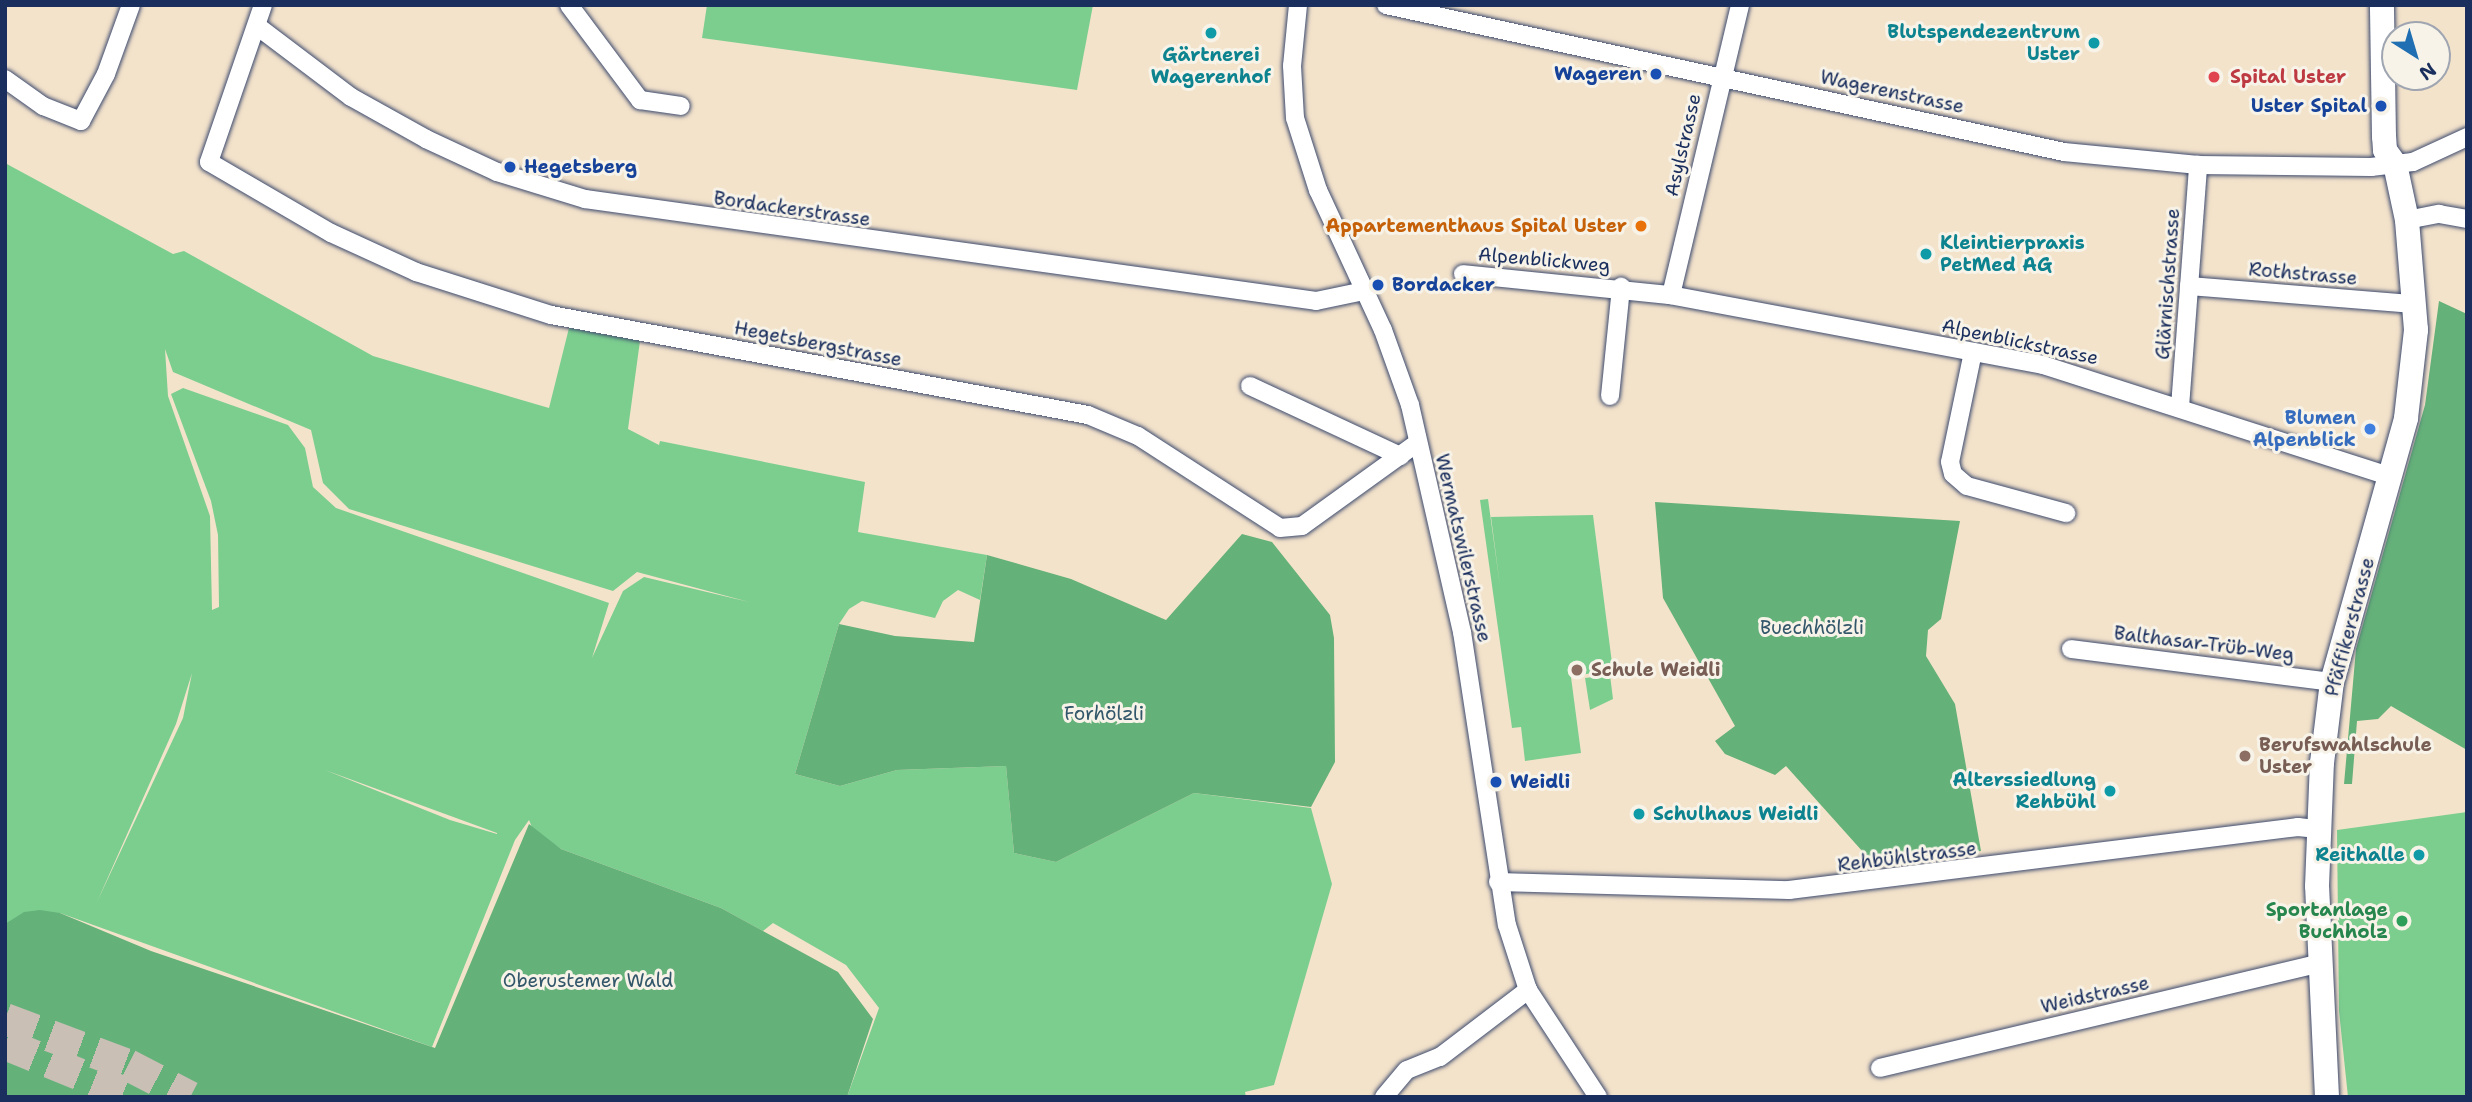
<!DOCTYPE html>
<html>
<head>
<meta charset="utf-8">
<style>
	body { margin:0 }
	#map { position:relative; width:2472px; height:1102px; overflow:hidden; background:#f4e3cb; font-family:"Shantell Sans",sans-serif }
	div>[style] { position:absolute }
	.green>* { inset:0; background:#7cce8f }
	.forest>* { inset:0; background:#65b17a }
	.highway-tunnel>* { height:32px; margin-top:-16px; transform-origin:0; background:repeating-linear-gradient(90deg,#c9bfb5 0 32px,transparent 0 48px) }
	.roads { filter:drop-shadow(0 0 2px #3c4a6e) drop-shadow(0 0 2px #3c4a6e) }
	.street>* { height:18px; margin:-9px; padding:0 9px; transform-origin:9px; border-radius:9px; background:#fff }
	.secondary>* { height:24px; margin:-12px; padding:0 12px; transform-origin:12px; border-radius:12px; background:#fff }
	.dots>* { width:19px; height:19px; translate:-50% -50%; box-sizing:border-box; border:4px solid #f7f3e8; border-radius:50% }
	span { translate:-50% -50%; white-space:nowrap; text-align:center; line-height:1.15; -webkit-text-stroke:6px #f7f3e8; paint-order:stroke }
	.culture-label { font-size:19px; color:#0d838f; font-weight:700 }
	.right { translate:-100% -50%; text-align:right }
	.left { translate:0 -50%; text-align:left }
	.transit-label { font-size:19px; color:#164399; font-weight:700 }
	.health-label { font-size:19px; color:#be3a42; font-weight:700 }
	.street-label { font-size:19px; color:#1b2f5e }
	.food-label { font-size:19px; color:#c56008; font-weight:700 }
	.shop-label { font-size:19px; color:#366cbe; font-weight:700 }
	.park-label { font-size:19px; color:#33576a }
	.education-label { font-size:19px; color:#785e54; font-weight:700 }
	.leisure-label { font-size:19px; color:#27864d; font-weight:700 }
	.frame { position:absolute; inset:0; border:7px solid #1b2f5e; pointer-events:none }
	.north { position:absolute; left:2381px; top:21px; width:70px; height:70px; box-sizing:border-box; background:#f7f3e8; border:2px solid #9fa5b1; border-radius:50%; rotate:143deg; font-size:19px; font-weight:700; line-height:28px; text-align:center; color:#1b2f5e }
	.north::after { content:''; display:block; margin:auto; width:24px; height:32px; background:#1f6fb2; clip-path:polygon(50% 0,100% 100%,50% 72%,0 100%) }
</style>
</head>
<body>
<div id="map">
	<div class="green">
		<i style="clip-path:polygon(707px 5px,1093px 5px,1077px 90px,702px 38px)"></i>
		<i style="clip-path:polygon(evenodd,5px 163px,173px 254px,184px 251px,373px 356px,549px 408px,569px 328px,640px 341px,628px 429px,659px 445px,660px 441px,865px 482px,858px 532px,987px 555px,980px 600px,958px 590px,943px 601px,935px 618px,862px 601px,849px 609px,839px 624px,795px 774px,840px 786px,897px 770px,1006px 766px,1014px 853px,1056px 862px,1194px 793px,1311px 808px,1332px 884px,1274px 1085px,1245px 1092px,1246px 1097px,847px 1097px,879px 1008px,846px 965px,773px 923px,763px 931px,721px 908px,561px 849px,533px 830px,529px 820px,515px 840px,432px 1047px,60px 913px,5px 924px,5px 163px,165px 349px,173px 372px,311px 430px,323px 483px,349px 509px,613px 591px,637px 572px,749px 602px,644px 577px,623px 591px,592px 658px,609px 603px,336px 508px,313px 487px,305px 448px,288px 425px,183px 388px,171px 394px,211px 501px,218px 535px,219px 607px,212px 610px,210px 516px,168px 396px,165px 349px,5px 163px,192px 673px,183px 718px,97px 902px,176px 724px,192px 673px,5px 163px,325px 770px,497px 833px,497px 834px,450px 820px,325px 770px)"></i>
		<i style="clip-path:polygon(1488px 499px,1500px 586px,1491px 517px,1593px 515px,1612px 663px,1602px 666px,1602px 671px,1571px 677px,1581px 753px,1525px 761px,1521px 727px,1512px 728px,1480px 500px)"></i>
		<i style="clip-path:polygon(1610px 675px,1613px 699px,1590px 710px,1585px 678px)"></i>
		<i style="clip-path:polygon(2467px 812px,2467px 1097px,2348px 1097px,2339px 1011px,2337px 830px)"></i>
	</div>
	<div class="forest">
		<i style="clip-path:polygon(2439px 301px,2467px 314px,2467px 750px,2391px 706px,2378px 719px,2357px 721px,2352px 784px,2344px 784px,2356px 649px,2425px 405px)"></i>
		<i style="clip-path:polygon(1655px 502px,1960px 521px,1941px 619px,1928px 630px,1926px 656px,1955px 704px,1981px 851px,1872px 862px,1786px 766px,1775px 775px,1725px 754px,1715px 741px,1735px 726px,1663px 598px)"></i>
		<i style="clip-path:polygon(1242px 534px,1272px 542px,1330px 615px,1334px 638px,1335px 762px,1311px 807px,1194px 793px,1056px 862px,1014px 853px,1006px 766px,897px 770px,840px 786px,795px 774px,839px 624px,895px 636px,974px 642px,987px 555px,1071px 579px,1166px 620px)"></i>
		<i style="clip-path:polygon(529px 824px,561px 849px,721px 908px,838px 972px,873px 1019px,847px 1097px,5px 1097px,5px 924px,24px 912px,40px 910px,60px 913px,151px 951px,435px 1048px)"></i>
	</div>
	<div class="highway-tunnel">
		<i style="left:5px;top:1019px;width:131px;rotate:20.5deg"></i>
		<i style="left:128px;top:1065px;width:70px;rotate:27.3deg"></i>
		<i style="left:5px;top:1044px;width:140px;rotate:22.2deg"></i>
	</div>
	<div class="roads">
		<div class="street">
			<i style="left:263px;top:5px;width:166px;rotate:109deg"></i>
			<i style="left:209px;top:162px;width:141px;rotate:30.2deg"></i>
			<i style="left:331px;top:233px;width:94px;rotate:24.6deg"></i>
			<i style="left:416px;top:272px;width:142px;rotate:17.7deg"></i>
			<i style="left:551px;top:315px;width:546px;rotate:10.55deg"></i>
			<i style="left:1088px;top:415px;width:54px;rotate:22.8deg"></i>
			<i style="left:1138px;top:436px;width:169px;rotate:32.9deg"></i>
			<i style="left:1280px;top:528px;width:22px;rotate:-5deg"></i>
			<i style="left:1302px;top:526px;width:142px;rotate:-35.8deg"></i>
			<i style="left:569px;top:5px;width:119px;rotate:53.2deg"></i>
			<i style="left:640px;top:100px;width:41px;rotate:8.3deg"></i>
			<i style="left:1298px;top:5px;width:61px;rotate:95.6deg"></i>
			<i style="left:1292px;top:66px;width:52px;rotate:86.7deg"></i>
			<i style="left:1295px;top:118px;width:76px;rotate:72.3deg"></i>
			<i style="left:1318px;top:190px;width:154px;rotate:65.1deg"></i>
			<i style="left:1383px;top:330px;width:80px;rotate:70.2deg"></i>
			<i style="left:1410px;top:405px;width:233px;rotate:77.1deg"></i>
			<i style="left:1462px;top:632px;width:296px;rotate:81.3deg"></i>
			<i style="left:1507px;top:925px;width:68px;rotate:72.1deg"></i>
			<i style="left:1528px;top:990px;width:128px;rotate:56.8deg"></i>
			<i style="left:1386px;top:5px;width:694px;rotate:12.23deg"></i>
			<i style="left:2064px;top:152px;width:135px;rotate:5.5deg"></i>
			<i style="left:2198px;top:165px;width:173px;rotate:0.7deg"></i>
			<i style="left:2371px;top:167px;width:42px;rotate:-6.8deg"></i>
			<i style="left:2413px;top:162px;width:60px;rotate:-24.8deg"></i>
			<i style="left:257px;top:26px;width:118px;rotate:37.1deg"></i>
			<i style="left:351px;top:97px;width:86px;rotate:29.2deg"></i>
			<i style="left:426px;top:139px;width:78px;rotate:24.9deg"></i>
			<i style="left:497px;top:172px;width:92px;rotate:17.1deg"></i>
			<i style="left:585px;top:199px;width:738px;rotate:7.94deg"></i>
			<i style="left:1316px;top:301px;width:49px;rotate:-11.8deg"></i>
			<i style="left:5px;top:79px;width:47px;rotate:35.4deg"></i>
			<i style="left:43px;top:106px;width:41px;rotate:21.5deg"></i>
			<i style="left:81px;top:121px;width:53px;rotate:-62deg"></i>
			<i style="left:106px;top:74px;width:73px;rotate:-70.1deg"></i>
			<i style="left:2407px;top:220px;width:33px;rotate:-11deg"></i>
			<i style="left:2439px;top:214px;width:28px;rotate:10deg"></i>
			<i style="left:1463px;top:274px;width:208px;rotate:5.8deg"></i>
			<i style="left:1670px;top:295px;width:380px;rotate:10.6deg"></i>
			<i style="left:2043px;top:365px;width:366px;rotate:17.8deg"></i>
			<i style="left:2189px;top:286px;width:226px;rotate:4.6deg"></i>
			<i style="left:1671px;top:295px;width:298px;rotate:-76.6deg"></i>
			<i style="left:1973px;top:352px;width:112px;rotate:101.8deg"></i>
			<i style="left:1950px;top:462px;width:12px;rotate:76deg"></i>
			<i style="left:1953px;top:474px;width:18px;rotate:41deg"></i>
			<i style="left:1967px;top:486px;width:103px;rotate:15.3deg"></i>
			<i style="left:1250px;top:386px;width:166px;rotate:25deg"></i>
			<i style="left:1610px;top:396px;width:110px;rotate:-84.2deg"></i>
			<i style="left:2180px;top:407px;width:243px;rotate:-85.7deg"></i>
			<i style="left:2071px;top:649px;width:263px;rotate:7.2deg"></i>
			<i style="left:1498px;top:882px;width:291px;rotate:1.6deg"></i>
			<i style="left:1789px;top:890px;width:513px;rotate:-7.06deg"></i>
			<i style="left:2298px;top:827px;width:20px;rotate:6deg"></i>
			<i style="left:1880px;top:1068px;width:453px;rotate:-13.4deg"></i>
			<i style="left:1384px;top:1097px;width:35px;rotate:-50deg"></i>
			<i style="left:1407px;top:1070px;width:35px;rotate:-22deg"></i>
			<i style="left:1440px;top:1057px;width:111px;rotate:-37.3deg"></i>
		</div>
		<div class="secondary">
			<i style="left:2327px;top:1097px;width:211px;rotate:-92.7deg"></i>
			<i style="left:2317px;top:886px;width:123px;rotate:-87.7deg"></i>
			<i style="left:2322px;top:763px;width:82px;rotate:-83deg"></i>
			<i style="left:2332px;top:682px;width:274px;rotate:-74.3deg"></i>
			<i style="left:2406px;top:418px;width:89px;rotate:-83.5deg"></i>
			<i style="left:2416px;top:330px;width:110px;rotate:-94.7deg"></i>
			<i style="left:2407px;top:220px;width:57px;rotate:-102.1deg"></i>
			<i style="left:2395px;top:164px;width:17px;rotate:-126deg"></i>
			<i style="left:2385px;top:150px;width:13px;rotate:-94deg"></i>
			<i style="left:2384px;top:137px;width:132px;rotate:-90.9deg"></i>
		</div>
	</div>
	<div class="dots">
		<i style="left:1211px;top:33px;background:#0f9aa8"></i>
		<i style="left:2094px;top:43px;background:#0f9aa8"></i>
		<i style="left:1656px;top:74px;background:#1a4fb4"></i>
		<i style="left:2214px;top:77px;background:#e0444e"></i>
		<i style="left:2381px;top:106px;background:#1a4fb4"></i>
		<i style="left:510px;top:167px;background:#1a4fb4"></i>
		<i style="left:1641px;top:226px;background:#e8710a"></i>
		<i style="left:1926px;top:254px;background:#0f9aa8"></i>
		<i style="left:1378px;top:285px;background:#1a4fb4"></i>
		<i style="left:2370px;top:429px;background:#3f7fe0"></i>
		<i style="left:1577px;top:670px;background:#8d6e63"></i>
		<i style="left:2245px;top:756px;background:#8d6e63"></i>
		<i style="left:1496px;top:782px;background:#1a4fb4"></i>
		<i style="left:2110px;top:791px;background:#0f9aa8"></i>
		<i style="left:1639px;top:814px;background:#0f9aa8"></i>
		<i style="left:2419px;top:855px;background:#0f9aa8"></i>
		<i style="left:2402px;top:921px;background:#2e9e5b"></i>
	</div>
	<div class="culture-label">
		<span class="right" style="left:2080px;top:43px">Blutspendezentrum<br>Uster</span>
		<span style="left:1211px;top:66px">Gärtnerei<br>Wagerenhof</span>
		<span class="left" style="left:1940px;top:254px">Kleintierpraxis<br>PetMed AG</span>
		<span class="right" style="left:2096px;top:791px">Alterssiedlung<br>Rehbühl</span>
		<span class="left" style="left:1653px;top:814px">Schulhaus Weidli</span>
		<span class="right" style="left:2405px;top:855px">Reithalle</span>
	</div>
	<div class="transit-label">
		<span class="right" style="left:1642px;top:74px">Wageren</span>
		<span class="right" style="left:2367px;top:106px">Uster Spital</span>
		<span class="left" style="left:524px;top:167px">Hegetsberg</span>
		<span class="left" style="left:1392px;top:285px">Bordacker</span>
		<span class="left" style="left:1510px;top:782px">Weidli</span>
	</div>
	<div class="health-label">
		<span class="left" style="left:2230px;top:77px">Spital Uster</span>
	</div>
	<div class="street-label">
		<span style="left:1892px;top:92px;rotate:12deg">Wagerenstrasse</span>
		<span style="left:1683px;top:145px;rotate:-77deg">Asylstrasse</span>
		<span style="left:792px;top:209px;rotate:8deg">Bordackerstrasse</span>
		<span style="left:1544px;top:260px;rotate:5deg">Alpenblickweg</span>
		<span style="left:2303px;top:274px;rotate:5deg">Rothstrasse</span>
		<span style="left:2168px;top:284px;rotate:-86deg">Glärnischstrasse</span>
		<span style="left:2020px;top:342px;rotate:12deg">Alpenblickstrasse</span>
		<span style="left:818px;top:344px;rotate:11deg">Hegetsbergstrasse</span>
		<span style="left:1463px;top:548px;rotate:77deg">Wermatswilerstrasse</span>
		<span style="left:2350px;top:627px;rotate:-75deg">Pfäffikerstrasse</span>
		<span style="left:2204px;top:644px;rotate:7deg">Balthasar-Trüb-Weg</span>
		<span style="left:1907px;top:857px;rotate:-7deg">Rehbühlstrasse</span>
		<span style="left:2095px;top:995px;rotate:-13deg">Weidstrasse</span>
	</div>
	<div class="food-label">
		<span class="right" style="left:1627px;top:226px">Appartementhaus Spital Uster</span>
	</div>
	<div class="shop-label">
		<span class="right" style="left:2356px;top:429px">Blumen<br>Alpenblick</span>
	</div>
	<div class="park-label">
		<span style="left:1812px;top:628px">Buechhölzli</span>
		<span style="left:1104px;top:714px">Forhölzli</span>
		<span style="left:588px;top:981px">Oberustemer Wald</span>
	</div>
	<div class="education-label">
		<span class="left" style="left:1591px;top:670px">Schule Weidli</span>
		<span class="left" style="left:2259px;top:756px">Berufswahlschule<br>Uster</span>
	</div>
	<div class="leisure-label">
		<span class="right" style="left:2388px;top:921px">Sportanlage<br>Buchholz</span>
	</div>
	<div class="frame"></div>
	<div class="north">N</div>
</div>
</body>
</html>
